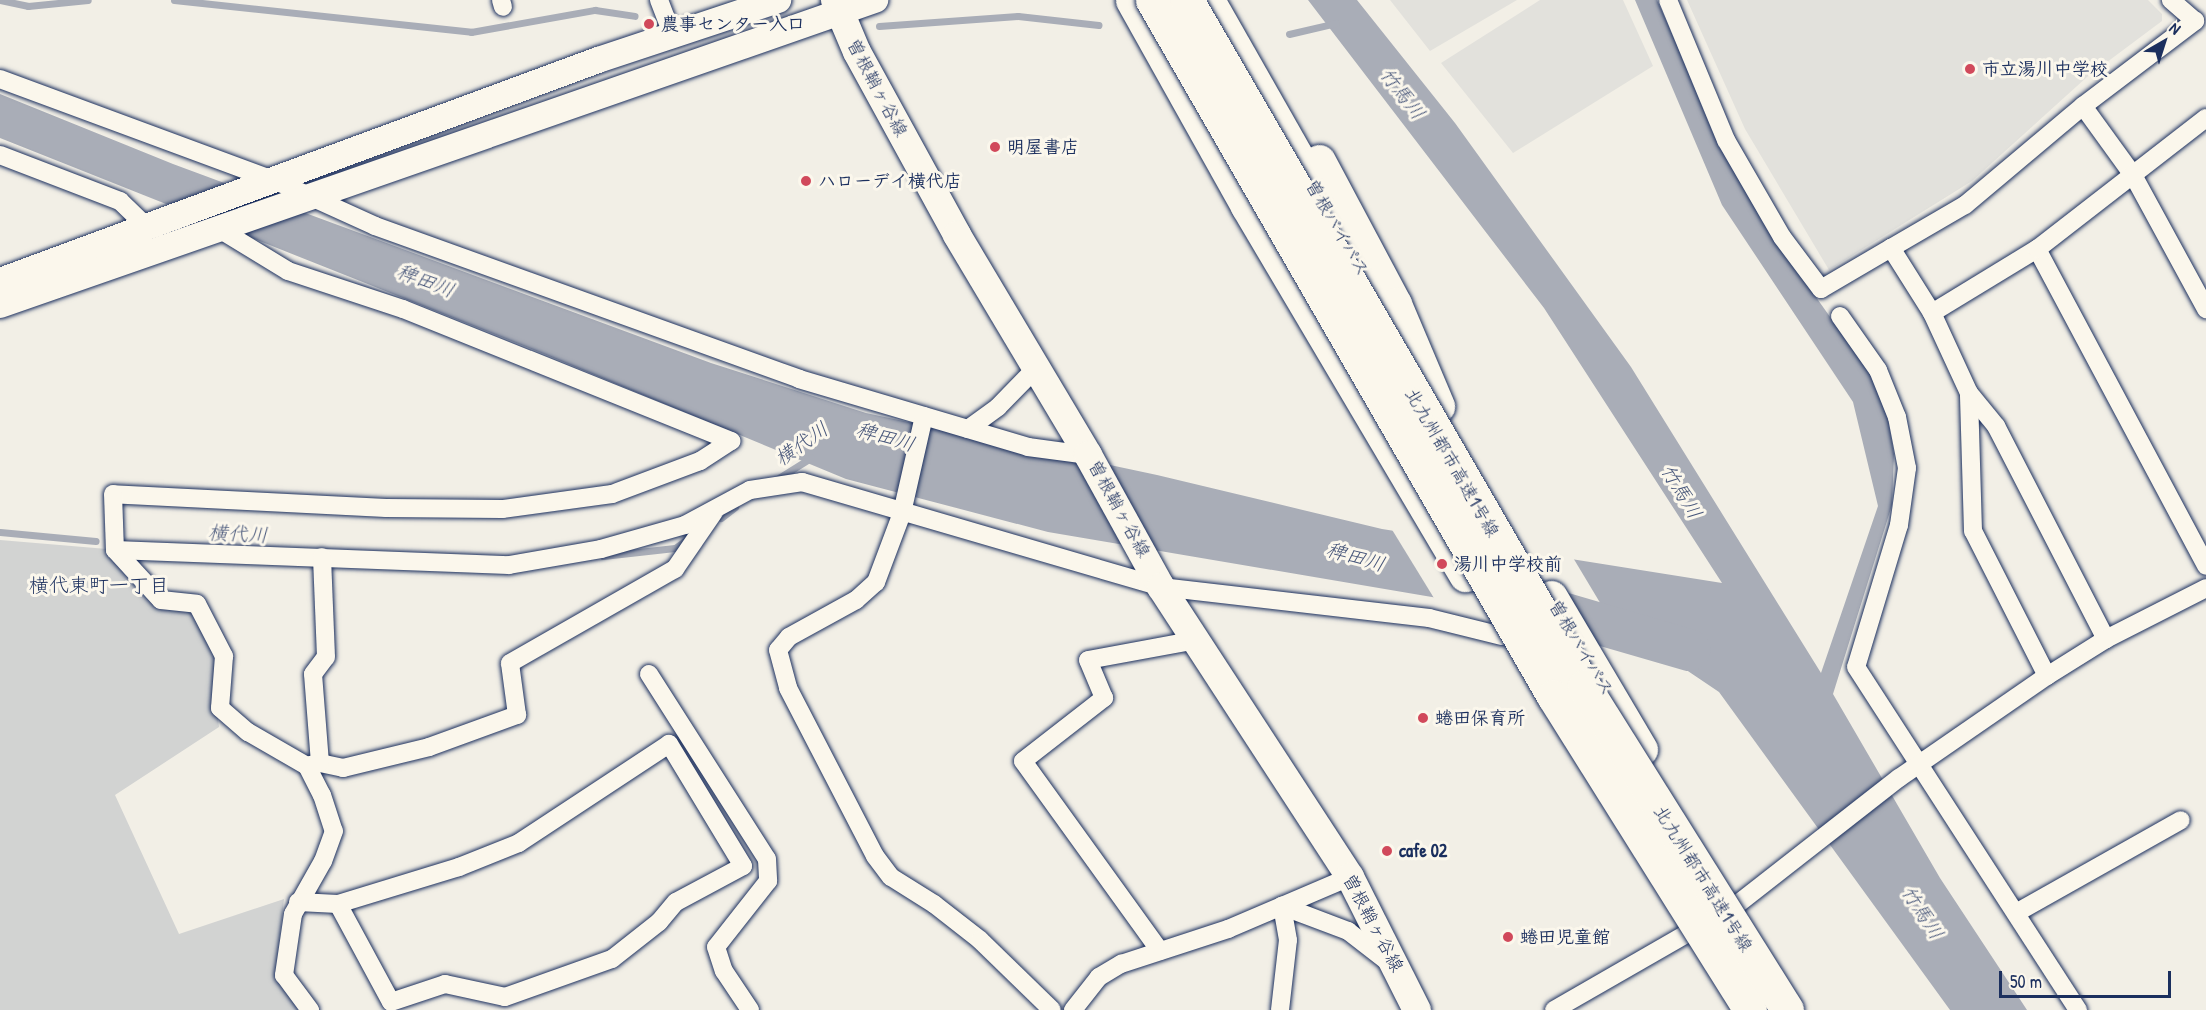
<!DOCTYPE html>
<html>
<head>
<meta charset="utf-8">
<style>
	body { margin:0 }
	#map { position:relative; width:2206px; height:1010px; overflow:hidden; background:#f2efe6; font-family:"Patrick Hand","Klee One",sans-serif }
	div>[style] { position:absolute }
	.built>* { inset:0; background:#e2e1dc }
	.green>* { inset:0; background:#d2d3d2 }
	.water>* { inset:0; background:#a9adb7 }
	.pier>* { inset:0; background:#f2efe6 }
	.stream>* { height:7px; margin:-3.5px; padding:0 3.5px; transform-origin:3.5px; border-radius:3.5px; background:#a9adb7 }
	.river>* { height:42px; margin:-21px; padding:0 21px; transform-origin:21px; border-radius:21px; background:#a9adb7 }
	.roads { filter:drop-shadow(0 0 2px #1b2f5e) drop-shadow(0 0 2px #1b2f5e) }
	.street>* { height:18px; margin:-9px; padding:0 9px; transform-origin:9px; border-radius:9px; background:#fbf7ec }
	.secondary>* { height:26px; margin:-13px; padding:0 13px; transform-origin:13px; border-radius:13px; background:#fbf7ec }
	.primary>* { height:28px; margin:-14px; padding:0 14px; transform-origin:14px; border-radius:14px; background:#fbf7ec }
	.highway>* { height:33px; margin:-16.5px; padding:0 16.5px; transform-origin:16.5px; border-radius:16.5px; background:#fbf7ec }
	.bridges { filter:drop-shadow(0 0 2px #1b2f5e) drop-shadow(0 0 2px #1b2f5e) }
	.highway-bridge>* { height:33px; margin:-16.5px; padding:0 16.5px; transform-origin:16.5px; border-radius:16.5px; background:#fbf7ec }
	.dots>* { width:16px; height:16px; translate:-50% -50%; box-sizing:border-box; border:3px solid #fbf7ec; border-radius:50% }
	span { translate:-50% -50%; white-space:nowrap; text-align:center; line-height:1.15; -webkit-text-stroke:6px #fbf7ec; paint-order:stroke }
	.poi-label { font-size:18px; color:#1b2f5e; font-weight:700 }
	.left { translate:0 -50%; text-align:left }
	.street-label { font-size:18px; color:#1b2f5e }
	.water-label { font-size:20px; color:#465579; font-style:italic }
	.neighbourhood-label { font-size:20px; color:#1b2f5e }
	.north { position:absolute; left:2134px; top:12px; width:60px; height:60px; -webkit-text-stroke:4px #fbf7ec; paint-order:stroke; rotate:39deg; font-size:16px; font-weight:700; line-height:24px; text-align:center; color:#1b2f5e }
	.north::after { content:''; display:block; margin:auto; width:21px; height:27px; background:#1b2f5e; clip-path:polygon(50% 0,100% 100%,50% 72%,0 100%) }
	.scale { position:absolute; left:1999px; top:971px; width:172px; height:27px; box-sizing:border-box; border:3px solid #1b2f5e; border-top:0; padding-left:8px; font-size:18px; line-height:21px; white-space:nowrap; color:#1b2f5e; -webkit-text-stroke:4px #fbf7ec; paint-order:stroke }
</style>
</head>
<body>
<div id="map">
	<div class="built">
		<i style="clip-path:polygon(1390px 0,1517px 0,1430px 51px)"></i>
		<i style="clip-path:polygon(1540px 0,1623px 0,1653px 66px,1513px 153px,1441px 63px)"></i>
		<i style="clip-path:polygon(1687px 0,2148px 0,2162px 14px,2162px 21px,2087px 77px,1972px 181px,1829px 270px,1745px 129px)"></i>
	</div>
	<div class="green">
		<i style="clip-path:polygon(0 540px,107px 549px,153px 600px,190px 609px,217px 655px,213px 679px,219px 727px,115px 795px,179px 934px,284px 899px,276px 971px,306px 1010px,0 1010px)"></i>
	</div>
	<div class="water">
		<i style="clip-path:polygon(1308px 0,1357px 0,1455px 123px,1631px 367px,1821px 673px,1878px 506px,1853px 402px,1722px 205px,1635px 0,1657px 0,1714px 128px,1762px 221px,1872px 376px,1888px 418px,1894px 454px,1892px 505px,1833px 694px,1940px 878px,2027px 1010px,1950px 1010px,1719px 692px,1627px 630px,1048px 532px,846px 479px,544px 354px,0 138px,0 94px,173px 164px,711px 363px,866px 413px,1157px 475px,1382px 529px,1722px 583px,1544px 308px)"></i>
	</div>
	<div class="pier">
		<i style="clip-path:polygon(1391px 528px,1572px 556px,1617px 631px,1437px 603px)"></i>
	</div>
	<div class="stream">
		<i style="left:0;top:0;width:29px;rotate:12deg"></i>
		<i style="left:28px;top:6px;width:60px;rotate:-5.7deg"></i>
		<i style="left:174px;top:0;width:299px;rotate:6.1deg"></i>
		<i style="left:471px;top:32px;width:126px;rotate:-10.1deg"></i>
		<i style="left:595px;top:10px;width:40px;rotate:8.5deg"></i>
		<i style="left:879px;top:26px;width:139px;rotate:-4.1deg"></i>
		<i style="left:1018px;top:16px;width:81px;rotate:6.4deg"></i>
		<i style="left:1289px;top:34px;width:48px;rotate:-13.2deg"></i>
		<i style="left:777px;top:479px;width:40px;rotate:-32deg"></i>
		<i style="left:721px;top:518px;width:18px;rotate:-38deg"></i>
		<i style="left:0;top:532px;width:96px;rotate:5.4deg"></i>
		<i style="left:603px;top:556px;width:72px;rotate:-6.3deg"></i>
		<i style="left:675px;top:548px;width:14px;rotate:-36deg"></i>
	</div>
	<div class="river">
		<i style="left:1555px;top:611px;width:140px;rotate:16.2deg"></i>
	</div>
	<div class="roads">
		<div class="street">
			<i style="left:501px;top:0;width:7px;rotate:74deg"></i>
			<i style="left:659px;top:0;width:36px;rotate:69deg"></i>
			<i style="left:1668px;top:0;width:152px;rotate:67.5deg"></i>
			<i style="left:1726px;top:140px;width:112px;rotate:60deg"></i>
			<i style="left:1782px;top:237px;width:65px;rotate:53.1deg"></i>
			<i style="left:1821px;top:289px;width:81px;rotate:-30.4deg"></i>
			<i style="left:0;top:79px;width:294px;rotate:20.3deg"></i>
			<i style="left:276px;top:181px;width:109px;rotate:24.4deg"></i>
			<i style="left:375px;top:226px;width:451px;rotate:19.8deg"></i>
			<i style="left:799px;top:379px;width:239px;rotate:16.5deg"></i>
			<i style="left:1028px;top:447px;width:61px;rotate:7.6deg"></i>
			<i style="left:2083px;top:106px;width:85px;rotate:54.1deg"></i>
			<i style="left:2133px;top:175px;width:153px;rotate:61.4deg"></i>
			<i style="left:0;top:155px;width:129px;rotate:21deg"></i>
			<i style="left:120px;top:201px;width:37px;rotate:44deg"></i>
			<i style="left:216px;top:227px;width:84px;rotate:31.4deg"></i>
			<i style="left:288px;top:271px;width:121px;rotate:18.3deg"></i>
			<i style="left:403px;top:309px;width:354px;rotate:21.9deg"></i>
			<i style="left:731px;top:441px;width:37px;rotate:147deg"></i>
			<i style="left:700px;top:461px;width:94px;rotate:159.4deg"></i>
			<i style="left:612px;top:494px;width:111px;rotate:172.2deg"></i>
			<i style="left:502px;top:509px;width:116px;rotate:-179.5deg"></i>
			<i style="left:386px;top:508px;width:273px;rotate:-177.1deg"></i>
			<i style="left:113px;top:494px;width:56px;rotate:88deg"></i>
			<i style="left:115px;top:550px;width:394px;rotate:2.2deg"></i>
			<i style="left:509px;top:565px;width:93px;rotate:-9.9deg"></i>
			<i style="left:601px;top:549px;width:87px;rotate:-15.9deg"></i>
			<i style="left:685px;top:525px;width:74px;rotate:-28.3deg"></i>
			<i style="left:750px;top:490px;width:53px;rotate:-8.7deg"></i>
			<i style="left:802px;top:482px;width:374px;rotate:16.3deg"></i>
			<i style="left:1161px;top:587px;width:270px;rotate:6.6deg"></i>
			<i style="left:1429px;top:618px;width:75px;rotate:13.9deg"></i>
			<i style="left:2037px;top:249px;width:359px;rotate:61.9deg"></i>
			<i style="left:1932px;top:313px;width:123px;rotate:-31.4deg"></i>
			<i style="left:2037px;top:249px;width:214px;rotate:-37.8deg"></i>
			<i style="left:1840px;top:316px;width:66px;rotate:54.9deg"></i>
			<i style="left:1878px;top:370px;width:51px;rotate:68deg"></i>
			<i style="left:1897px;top:417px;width:52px;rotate:78.9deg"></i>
			<i style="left:1907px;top:468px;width:58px;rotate:98deg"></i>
			<i style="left:1899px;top:525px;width:148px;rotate:106.8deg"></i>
			<i style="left:1856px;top:667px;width:409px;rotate:57.1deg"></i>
			<i style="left:1969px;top:393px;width:43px;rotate:50.7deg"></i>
			<i style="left:1996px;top:426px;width:240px;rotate:62.7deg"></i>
			<i style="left:924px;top:416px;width:99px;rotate:102.8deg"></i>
			<i style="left:902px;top:513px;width:74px;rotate:110.6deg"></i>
			<i style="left:876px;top:582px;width:27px;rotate:138deg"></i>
			<i style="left:856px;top:600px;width:77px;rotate:151.1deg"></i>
			<i style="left:789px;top:637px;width:17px;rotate:130deg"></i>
			<i style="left:778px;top:650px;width:39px;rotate:75deg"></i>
			<i style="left:788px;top:688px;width:189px;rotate:62.6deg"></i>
			<i style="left:875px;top:856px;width:26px;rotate:53deg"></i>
			<i style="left:891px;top:877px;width:51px;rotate:32.1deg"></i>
			<i style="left:934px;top:904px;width:58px;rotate:38deg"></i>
			<i style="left:980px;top:940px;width:100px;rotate:44.2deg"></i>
			<i style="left:968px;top:429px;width:37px;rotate:-36deg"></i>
			<i style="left:998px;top:407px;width:54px;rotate:-45.7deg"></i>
			<i style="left:115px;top:550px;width:68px;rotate:47.4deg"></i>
			<i style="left:161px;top:600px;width:36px;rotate:6deg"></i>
			<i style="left:197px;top:604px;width:59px;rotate:62.6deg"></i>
			<i style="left:224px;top:656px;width:52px;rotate:94.4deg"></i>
			<i style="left:220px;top:708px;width:37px;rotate:41deg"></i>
			<i style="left:248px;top:732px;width:68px;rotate:30deg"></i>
			<i style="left:307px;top:766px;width:33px;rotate:63deg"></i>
			<i style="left:322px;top:795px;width:38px;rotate:72deg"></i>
			<i style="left:334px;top:831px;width:32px;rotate:110deg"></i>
			<i style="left:323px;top:861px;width:61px;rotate:119.5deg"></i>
			<i style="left:293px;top:914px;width:62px;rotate:98.4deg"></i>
			<i style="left:284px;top:975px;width:44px;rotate:53.4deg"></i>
			<i style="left:649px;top:674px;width:219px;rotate:57.5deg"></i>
			<i style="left:767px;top:859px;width:22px;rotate:87deg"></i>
			<i style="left:768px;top:881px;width:84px;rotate:128.2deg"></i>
			<i style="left:716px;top:947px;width:25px;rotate:72deg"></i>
			<i style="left:724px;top:971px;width:47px;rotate:56.3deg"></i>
			<i style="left:2047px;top:676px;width:163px;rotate:-117deg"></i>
			<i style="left:1973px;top:531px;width:138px;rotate:-91.7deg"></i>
			<i style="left:1969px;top:393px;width:88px;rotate:-114.8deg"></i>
			<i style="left:1932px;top:313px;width:77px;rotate:-122.2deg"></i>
			<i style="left:1891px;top:248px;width:86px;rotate:-30.2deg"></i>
			<i style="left:1965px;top:205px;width:154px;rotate:-40deg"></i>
			<i style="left:2083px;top:106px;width:141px;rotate:-37.2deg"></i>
			<i style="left:2195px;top:21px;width:32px;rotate:-139deg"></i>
			<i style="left:320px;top:763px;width:24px;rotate:12deg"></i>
			<i style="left:343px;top:768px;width:89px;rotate:-13.7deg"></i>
			<i style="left:429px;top:747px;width:94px;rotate:-20deg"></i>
			<i style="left:517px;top:715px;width:52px;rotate:-97.7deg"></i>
			<i style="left:510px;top:663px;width:190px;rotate:-29.7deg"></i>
			<i style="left:675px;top:569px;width:69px;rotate:-55.6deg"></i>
			<i style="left:310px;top:765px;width:10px;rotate:-11deg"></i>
			<i style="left:320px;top:763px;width:89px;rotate:-94.5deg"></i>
			<i style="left:313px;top:674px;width:21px;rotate:-53deg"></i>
			<i style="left:326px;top:657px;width:100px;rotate:-92.3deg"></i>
			<i style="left:298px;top:902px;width:40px;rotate:2.9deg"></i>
			<i style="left:338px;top:904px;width:111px;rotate:61.6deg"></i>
			<i style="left:391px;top:1002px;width:57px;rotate:-18.4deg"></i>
			<i style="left:445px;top:984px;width:61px;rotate:12.2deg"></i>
			<i style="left:505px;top:997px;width:114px;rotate:-19.6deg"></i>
			<i style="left:612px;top:959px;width:60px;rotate:-38.2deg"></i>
			<i style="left:659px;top:922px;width:26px;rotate:-50deg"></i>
			<i style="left:676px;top:902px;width:76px;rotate:-28.2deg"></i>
			<i style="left:743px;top:866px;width:143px;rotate:-121.2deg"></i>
			<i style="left:669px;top:744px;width:180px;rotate:146.6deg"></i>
			<i style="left:519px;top:843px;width:65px;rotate:158.2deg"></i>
			<i style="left:459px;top:867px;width:127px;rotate:163deg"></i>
			<i style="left:1282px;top:906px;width:71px;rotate:20.7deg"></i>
			<i style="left:1348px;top:931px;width:51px;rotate:37.8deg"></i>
			<i style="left:2016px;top:913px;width:189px;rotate:-29.4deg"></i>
			<i style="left:1160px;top:951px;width:234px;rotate:-125.8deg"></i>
			<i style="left:1023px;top:761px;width:103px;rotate:-37.9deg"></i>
			<i style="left:1104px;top:698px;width:41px;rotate:-112.8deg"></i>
			<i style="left:1088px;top:660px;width:111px;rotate:-10.4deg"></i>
			<i style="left:1073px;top:1010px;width:42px;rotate:-51.8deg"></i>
			<i style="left:1099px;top:977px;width:26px;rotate:-31deg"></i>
			<i style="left:1121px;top:964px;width:113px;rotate:-18.1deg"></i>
			<i style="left:1228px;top:929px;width:133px;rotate:-23.1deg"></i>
			<i style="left:1280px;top:1010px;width:70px;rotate:-83.5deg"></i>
			<i style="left:1288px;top:940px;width:35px;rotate:-100deg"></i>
			<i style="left:1554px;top:1010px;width:209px;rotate:-29.9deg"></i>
			<i style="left:1735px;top:906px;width:208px;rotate:-38deg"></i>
			<i style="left:1899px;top:778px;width:180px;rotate:-34.6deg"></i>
			<i style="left:2047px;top:676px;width:70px;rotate:-32.1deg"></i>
			<i style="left:2106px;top:639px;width:112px;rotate:-27deg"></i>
		</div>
		<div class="secondary">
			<i style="left:0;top:281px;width:638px;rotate:-20.28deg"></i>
			<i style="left:598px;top:60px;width:190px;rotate:-18.4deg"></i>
			<i style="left:0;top:305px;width:927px;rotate:-19.22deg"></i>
		</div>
		<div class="primary">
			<i style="left:835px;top:0;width:56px;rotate:67.1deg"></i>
			<i style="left:857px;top:52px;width:209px;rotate:61.3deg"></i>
			<i style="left:957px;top:235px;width:256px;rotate:59.2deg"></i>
			<i style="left:1088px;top:455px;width:151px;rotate:61.1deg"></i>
			<i style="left:1161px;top:587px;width:346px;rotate:56.9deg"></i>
			<i style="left:1350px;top:877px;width:149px;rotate:63.3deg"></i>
		</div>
		<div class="highway">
			<i style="left:1132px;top:0;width:236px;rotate:60.8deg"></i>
			<i style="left:1247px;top:206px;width:429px;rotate:59.4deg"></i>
			<i style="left:1208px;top:0;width:223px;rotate:60.4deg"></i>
			<i style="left:1319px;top:161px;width:162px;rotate:62deg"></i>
			<i style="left:1395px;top:304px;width:111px;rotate:67.1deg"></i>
			<i style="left:1551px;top:597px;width:177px;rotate:59.4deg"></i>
		</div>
	</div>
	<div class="bridges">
		<div class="highway-bridge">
			<i style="left:1152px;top:0;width:803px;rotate:60.05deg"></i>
			<i style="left:1553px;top:696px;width:371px;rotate:57.9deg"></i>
			<i style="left:1187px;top:0;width:793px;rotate:59.94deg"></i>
			<i style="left:1584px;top:686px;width:382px;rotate:57.9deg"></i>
		</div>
	</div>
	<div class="dots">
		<i style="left:649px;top:24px;background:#d1495b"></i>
		<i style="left:1970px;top:69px;background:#d1495b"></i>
		<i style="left:995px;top:147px;background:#d1495b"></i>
		<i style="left:806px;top:181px;background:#d1495b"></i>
		<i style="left:1442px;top:564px;background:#d1495b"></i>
		<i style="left:1423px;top:718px;background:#d1495b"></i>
		<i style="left:1387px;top:851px;background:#d1495b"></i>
		<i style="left:1508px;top:937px;background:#d1495b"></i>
	</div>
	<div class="poi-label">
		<span class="left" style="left:661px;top:24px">農事センター入口</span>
		<span class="left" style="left:1982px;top:69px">市立湯川中学校</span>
		<span class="left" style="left:1007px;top:147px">明屋書店</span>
		<span class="left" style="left:818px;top:181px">ハローデイ横代店</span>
		<span class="left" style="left:1454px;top:564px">湯川中学校前</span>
		<span class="left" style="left:1435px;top:718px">蜷田保育所</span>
		<span class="left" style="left:1399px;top:851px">cafe 02</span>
		<span class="left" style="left:1520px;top:937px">蜷田児童館</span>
	</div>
	<div class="street-label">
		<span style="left:877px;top:88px;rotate:62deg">曽根鞘ヶ谷線</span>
		<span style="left:1337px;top:228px;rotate:60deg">曽根バイパス</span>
		<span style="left:1452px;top:463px;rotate:60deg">北九州都市高速1号線</span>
		<span style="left:1119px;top:509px;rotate:61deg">曽根鞘ヶ谷線</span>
		<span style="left:1581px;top:648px;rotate:59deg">曽根バイパス</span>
		<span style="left:1703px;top:879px;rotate:58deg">北九州都市高速1号線</span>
		<span style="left:1373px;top:923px;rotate:62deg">曽根鞘ヶ谷線</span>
	</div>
	<div class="water-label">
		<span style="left:1403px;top:93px;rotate:52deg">竹馬川</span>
		<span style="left:426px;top:280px;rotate:21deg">稗田川</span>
		<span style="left:886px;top:436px;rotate:16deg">稗田川</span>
		<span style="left:801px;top:443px;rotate:-35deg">横代川</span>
		<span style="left:1682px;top:491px;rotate:59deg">竹馬川</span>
		<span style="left:238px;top:533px;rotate:3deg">横代川</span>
		<span style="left:1356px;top:556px;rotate:16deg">稗田川</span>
		<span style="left:1923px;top:912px;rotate:57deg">竹馬川</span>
	</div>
	<div class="neighbourhood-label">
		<span style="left:99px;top:584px">横代東町一丁目</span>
	</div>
	<div class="north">N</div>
	<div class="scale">50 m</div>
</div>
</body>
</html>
